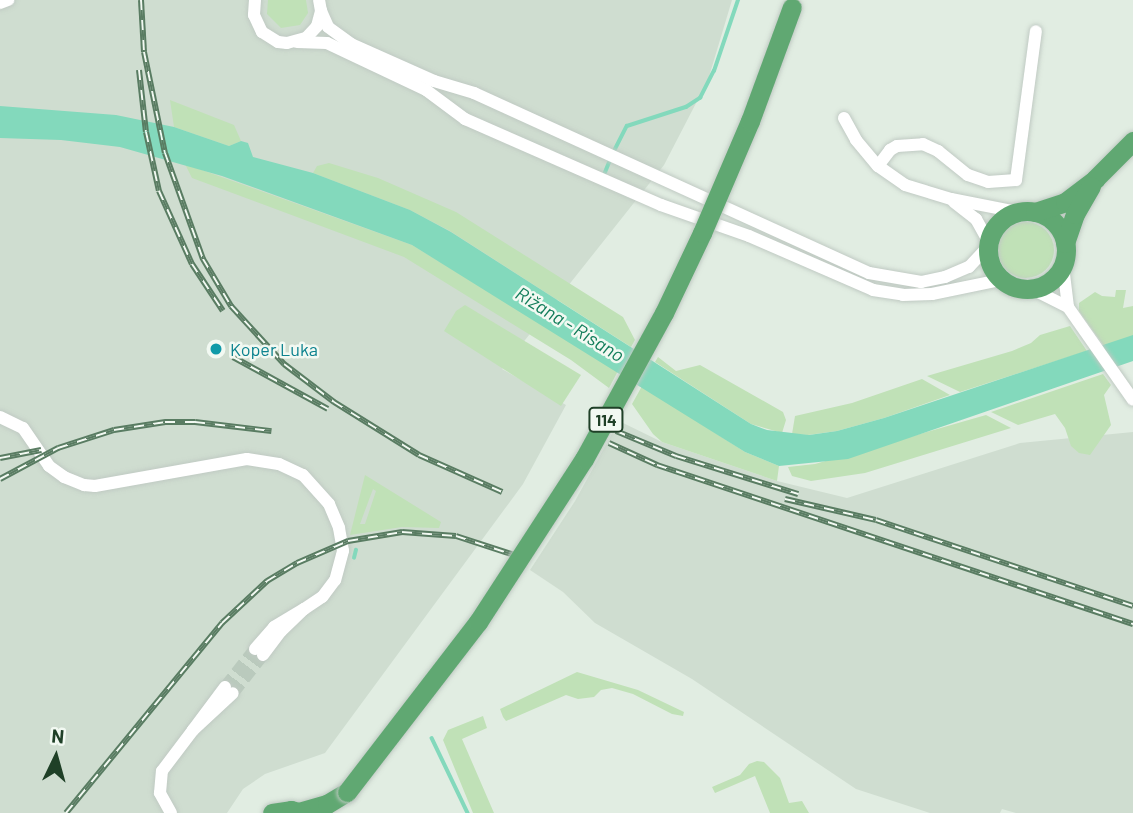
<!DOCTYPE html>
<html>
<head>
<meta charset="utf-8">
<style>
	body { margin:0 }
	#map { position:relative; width:1133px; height:813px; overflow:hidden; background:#e1ede2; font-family:Barlow,sans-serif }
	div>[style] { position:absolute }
	.built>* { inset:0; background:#cfddd0 }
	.green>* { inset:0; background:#c0e1b7 }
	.round { border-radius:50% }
	.water>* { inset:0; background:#83d9bc }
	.stream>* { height:3.5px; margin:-1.75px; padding:0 1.75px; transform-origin:1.75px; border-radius:1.75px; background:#83d9bc }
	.street-tunnel>* { height:12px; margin-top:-6px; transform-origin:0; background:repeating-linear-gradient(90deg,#bacabd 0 12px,transparent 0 18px) }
	.roads { filter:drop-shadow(0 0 2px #c0cac3) drop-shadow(0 0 2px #c0cac3) }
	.street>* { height:12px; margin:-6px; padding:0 6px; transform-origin:6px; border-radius:6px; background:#fff }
	.primary>* { height:19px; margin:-9.5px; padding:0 9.5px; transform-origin:9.5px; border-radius:9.5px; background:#60a872 }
	.primary>.ring { margin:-9.5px; padding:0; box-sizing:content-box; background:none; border:19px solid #60a872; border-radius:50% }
	.rail>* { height:6px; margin-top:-3px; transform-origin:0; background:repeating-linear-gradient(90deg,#f2f9f2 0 10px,#597c62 0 20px); box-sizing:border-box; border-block:2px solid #597c62 }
	.bridges { filter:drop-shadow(0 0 2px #c0cac3) drop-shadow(0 0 2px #c0cac3) }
	.primary-bridge>* { height:19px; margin:-9.5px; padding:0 9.5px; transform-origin:9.5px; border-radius:9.5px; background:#60a872 }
	.dots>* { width:19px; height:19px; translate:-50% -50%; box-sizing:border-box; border:4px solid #f2f9f2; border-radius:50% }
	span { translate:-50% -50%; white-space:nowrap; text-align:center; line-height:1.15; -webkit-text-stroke:5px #f2f9f2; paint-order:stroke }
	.shield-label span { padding:2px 5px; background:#f2f9f2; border:2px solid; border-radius:5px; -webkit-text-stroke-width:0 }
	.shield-label { font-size:16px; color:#1f4027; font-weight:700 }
	.culture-label { font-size:18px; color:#0d838f }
	.left { translate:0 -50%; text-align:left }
	.water-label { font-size:19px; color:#127d5a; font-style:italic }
	.north { position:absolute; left:21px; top:722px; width:70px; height:70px; -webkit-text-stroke:5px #f2f9f2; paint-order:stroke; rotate:5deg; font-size:19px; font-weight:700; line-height:28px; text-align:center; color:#1f4027 }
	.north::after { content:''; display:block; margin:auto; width:24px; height:32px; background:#1f4027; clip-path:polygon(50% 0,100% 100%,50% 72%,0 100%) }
</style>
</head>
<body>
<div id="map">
	<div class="built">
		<i style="clip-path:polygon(0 0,732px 0,708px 80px,664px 165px,502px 369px,566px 405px,523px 484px,325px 753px,265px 774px,243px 789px,227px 813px,0 813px)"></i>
		<i style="clip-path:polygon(619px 421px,662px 442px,777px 481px,847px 498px,1020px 443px,1133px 432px,1133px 813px,1016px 813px,1002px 809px,1000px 813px,930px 813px,856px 789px,692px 679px,595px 623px,563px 592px,530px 570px,575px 501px)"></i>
	</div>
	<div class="green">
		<i style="clip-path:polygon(268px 0,306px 0,308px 13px,300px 25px,281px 28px,267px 14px)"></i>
		<i style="clip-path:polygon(170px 100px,234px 125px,241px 141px,229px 146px,174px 127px)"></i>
		<i style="clip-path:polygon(329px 163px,378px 178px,456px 212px,623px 317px,635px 340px,631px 347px,450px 231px,410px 210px,313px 173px,317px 166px)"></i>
		<i style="clip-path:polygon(185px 164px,412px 245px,618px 371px,609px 388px,571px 360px,404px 257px,192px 178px)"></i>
		<i class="round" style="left:998px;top:222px;width:56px;height:56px"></i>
		<i style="clip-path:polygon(1116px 290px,1126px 290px,1123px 308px,1133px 306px,1133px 337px,1104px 346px,1079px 311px,1079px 303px,1095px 292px,1102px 296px,1115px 297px)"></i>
		<i style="clip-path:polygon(465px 305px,581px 375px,561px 406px,444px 331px,456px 311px)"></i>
		<i style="clip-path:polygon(1070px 326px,1087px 351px,960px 392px,927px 376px,1012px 351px,1031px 343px,1040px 335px)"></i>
		<i style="clip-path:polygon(658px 357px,676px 371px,700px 365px,783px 412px,786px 420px,782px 433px,751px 424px,655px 362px)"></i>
		<i style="clip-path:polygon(1103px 374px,1111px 385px,1104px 395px,1111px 425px,1090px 455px,1079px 453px,1071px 446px,1065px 428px,1055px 414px,1018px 425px,991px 412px)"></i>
		<i style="clip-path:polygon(922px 379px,950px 395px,884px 418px,837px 431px,808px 435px,792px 434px,795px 416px,852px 403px)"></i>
		<i style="clip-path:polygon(642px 386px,745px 452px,779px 466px,777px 481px,662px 442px,653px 434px,632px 404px)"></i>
		<i style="clip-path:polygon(986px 415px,1011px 428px,865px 473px,811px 481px,792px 476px,788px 467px,815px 464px)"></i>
		<i style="clip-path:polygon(evenodd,365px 475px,441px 522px,439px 528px,402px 527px,350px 535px,365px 475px,373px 489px,376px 491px,365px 524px,360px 524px,373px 489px)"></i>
		<i style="clip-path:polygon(577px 672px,638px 690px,684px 712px,683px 716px,672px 714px,633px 694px,612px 688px,601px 690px,594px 697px,578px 699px,566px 695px,506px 721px,503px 717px,500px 709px)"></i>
		<i style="clip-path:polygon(483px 716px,487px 728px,462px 739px,494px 813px,473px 813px,443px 740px,448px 730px)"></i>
		<i style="clip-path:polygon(757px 761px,764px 762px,780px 778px,789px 803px,802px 801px,809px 813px,770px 813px,755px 776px,715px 793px,712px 787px,740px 775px,749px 764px)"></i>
	</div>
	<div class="water">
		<i style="clip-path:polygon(0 106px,116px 115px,174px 127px,229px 146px,241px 141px,248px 143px,253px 157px,313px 173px,410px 210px,451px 232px,751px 424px,767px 430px,809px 435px,837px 431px,884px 418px,1133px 335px,1133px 361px,848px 459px,779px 466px,745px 452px,412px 245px,222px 176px,120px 147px,61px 140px,0 138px)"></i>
	</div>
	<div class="stream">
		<i style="left:613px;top:153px;width:30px;rotate:-63deg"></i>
		<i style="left:627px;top:126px;width:62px;rotate:-17.9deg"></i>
		<i style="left:686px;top:107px;width:17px;rotate:-33deg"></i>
		<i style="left:700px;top:98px;width:30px;rotate:-63deg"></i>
		<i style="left:714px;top:71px;width:75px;rotate:-71.3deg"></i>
		<i style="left:604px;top:175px;width:16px;rotate:-68deg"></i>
		<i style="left:354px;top:558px;width:8px;rotate:-76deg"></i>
		<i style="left:432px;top:738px;width:83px;rotate:64.4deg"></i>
	</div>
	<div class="street-tunnel">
		<i style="left:225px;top:687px;width:48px;rotate:-51.7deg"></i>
		<i style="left:233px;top:693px;width:48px;rotate:-51.7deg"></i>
	</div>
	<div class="roads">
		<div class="street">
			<i style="left:255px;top:0;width:15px;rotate:94deg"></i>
			<i style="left:254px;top:15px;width:19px;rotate:65deg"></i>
			<i style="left:262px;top:32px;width:19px;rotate:32deg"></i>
			<i style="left:278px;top:42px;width:9px;rotate:6deg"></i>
			<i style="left:287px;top:43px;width:20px;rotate:-15deg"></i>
			<i style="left:306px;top:38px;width:16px;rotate:-47deg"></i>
			<i style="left:317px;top:26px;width:16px;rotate:-75deg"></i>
			<i style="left:321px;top:11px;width:11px;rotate:-100deg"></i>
			<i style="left:0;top:3px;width:9px;rotate:-21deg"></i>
			<i style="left:321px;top:11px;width:17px;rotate:66deg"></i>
			<i style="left:328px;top:27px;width:29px;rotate:36deg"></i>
			<i style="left:351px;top:44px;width:91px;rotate:24deg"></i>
			<i style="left:434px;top:81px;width:42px;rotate:16.7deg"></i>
			<i style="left:474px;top:93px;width:434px;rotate:24.5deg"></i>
			<i style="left:869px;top:273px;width:53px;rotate:9.8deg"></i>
			<i style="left:921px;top:282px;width:25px;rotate:-12deg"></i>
			<i style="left:945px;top:277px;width:26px;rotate:-23deg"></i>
			<i style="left:969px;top:267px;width:26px;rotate:-47deg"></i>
			<i style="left:297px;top:42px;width:30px;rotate:2deg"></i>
			<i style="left:327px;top:43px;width:110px;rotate:25.4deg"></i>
			<i style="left:426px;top:90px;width:49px;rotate:36.6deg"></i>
			<i style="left:465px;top:119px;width:214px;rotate:23.7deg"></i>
			<i style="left:661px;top:205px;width:93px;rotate:19.4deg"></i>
			<i style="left:749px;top:236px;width:135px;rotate:23.5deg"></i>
			<i style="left:873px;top:290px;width:30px;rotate:9deg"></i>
			<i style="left:903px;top:295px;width:29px;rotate:-2deg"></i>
			<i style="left:932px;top:294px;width:69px;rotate:-11.6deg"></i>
			<i style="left:844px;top:118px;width:25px;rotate:61deg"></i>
			<i style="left:856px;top:140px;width:34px;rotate:50deg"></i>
			<i style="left:878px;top:166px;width:33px;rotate:35deg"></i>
			<i style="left:905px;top:185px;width:48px;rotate:16.9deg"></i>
			<i style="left:951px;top:199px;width:67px;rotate:11.1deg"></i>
			<i style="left:878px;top:166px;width:20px;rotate:-53deg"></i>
			<i style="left:890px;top:150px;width:8px;rotate:-30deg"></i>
			<i style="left:897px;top:146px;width:26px;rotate:-4deg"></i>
			<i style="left:923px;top:144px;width:17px;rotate:25deg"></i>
			<i style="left:938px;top:151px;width:38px;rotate:39deg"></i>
			<i style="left:968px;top:175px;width:21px;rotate:19deg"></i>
			<i style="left:988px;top:182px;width:28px;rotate:-4deg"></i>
			<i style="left:1016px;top:180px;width:150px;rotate:-82.4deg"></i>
			<i style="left:954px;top:202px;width:28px;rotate:38deg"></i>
			<i style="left:976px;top:219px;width:25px;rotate:61deg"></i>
			<i style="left:1063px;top:266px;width:41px;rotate:83deg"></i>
			<i style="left:1032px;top:289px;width:40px;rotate:26.6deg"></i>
			<i style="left:1068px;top:307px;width:113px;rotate:55deg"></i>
			<i style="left:0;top:417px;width:25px;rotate:26deg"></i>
			<i style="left:23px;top:428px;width:46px;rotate:55.6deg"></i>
			<i style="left:49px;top:466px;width:19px;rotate:36deg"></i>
			<i style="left:64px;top:477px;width:22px;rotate:22deg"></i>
			<i style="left:84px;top:485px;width:11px;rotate:5deg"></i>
			<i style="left:95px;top:486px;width:154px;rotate:-10.1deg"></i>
			<i style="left:247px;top:459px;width:32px;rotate:9deg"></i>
			<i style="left:279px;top:464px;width:26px;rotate:25deg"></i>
			<i style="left:303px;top:475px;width:39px;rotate:48deg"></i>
			<i style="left:329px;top:504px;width:26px;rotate:67deg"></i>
			<i style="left:339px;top:528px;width:23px;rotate:80deg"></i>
			<i style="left:343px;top:551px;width:30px;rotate:105deg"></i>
			<i style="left:335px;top:580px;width:21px;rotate:127deg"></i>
			<i style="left:322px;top:597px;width:22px;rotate:146deg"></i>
			<i style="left:255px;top:649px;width:29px;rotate:-49deg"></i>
			<i style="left:274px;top:627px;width:35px;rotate:-31deg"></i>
			<i style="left:304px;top:609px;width:32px;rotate:136deg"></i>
			<i style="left:281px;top:631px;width:30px;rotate:127deg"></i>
			<i style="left:225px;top:687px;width:54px;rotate:126.7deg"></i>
			<i style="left:193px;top:730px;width:54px;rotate:-42.8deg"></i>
			<i style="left:171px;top:813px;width:23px;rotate:-119deg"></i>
			<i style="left:160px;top:793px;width:22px;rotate:-85deg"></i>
			<i style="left:162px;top:771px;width:51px;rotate:-52.9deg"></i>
		</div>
		<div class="primary">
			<i class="ring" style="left:988px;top:211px;width:59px;height:59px"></i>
			<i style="left:1035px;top:212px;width:32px;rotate:-18deg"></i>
			<i style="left:1065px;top:202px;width:38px;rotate:-37deg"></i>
			<i style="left:1095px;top:179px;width:54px;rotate:-45deg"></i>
			<i style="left:1065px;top:243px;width:31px;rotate:-71deg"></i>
			<i style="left:1075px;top:214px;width:32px;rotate:-60deg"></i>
			<i style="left:299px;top:812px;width:29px;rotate:-16deg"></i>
			<i style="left:327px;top:804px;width:23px;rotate:-31deg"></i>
			<i style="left:272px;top:813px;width:19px;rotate:-9deg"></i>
			<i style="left:291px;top:810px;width:11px;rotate:15deg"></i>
		</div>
	</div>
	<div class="rail">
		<i style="left:141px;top:0;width:52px;rotate:86.7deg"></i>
		<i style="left:144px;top:52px;width:103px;rotate:78.3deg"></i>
		<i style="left:165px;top:153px;width:113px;rotate:70.3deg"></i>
		<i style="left:203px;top:259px;width:55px;rotate:59.2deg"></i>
		<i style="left:231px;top:306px;width:79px;rotate:47.6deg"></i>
		<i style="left:284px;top:364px;width:63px;rotate:37.2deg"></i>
		<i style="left:334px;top:402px;width:100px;rotate:31.9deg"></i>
		<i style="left:419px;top:455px;width:91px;rotate:24deg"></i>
		<i style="left:139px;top:70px;width:62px;rotate:83.6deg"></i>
		<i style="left:146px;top:132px;width:60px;rotate:77.6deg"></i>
		<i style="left:159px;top:191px;width:80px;rotate:65.7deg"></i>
		<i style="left:192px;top:264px;width:56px;rotate:56.6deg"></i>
		<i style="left:233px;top:357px;width:108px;rotate:28.7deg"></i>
		<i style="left:616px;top:431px;width:65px;rotate:22.6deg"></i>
		<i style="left:676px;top:456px;width:128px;rotate:17.3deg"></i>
		<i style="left:609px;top:443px;width:53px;rotate:24.6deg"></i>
		<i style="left:657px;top:465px;width:502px;rotate:18.47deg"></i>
		<i style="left:0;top:458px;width:42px;rotate:-11deg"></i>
		<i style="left:0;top:479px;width:66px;rotate:-28.1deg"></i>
		<i style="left:58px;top:448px;width:59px;rotate:-17.8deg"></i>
		<i style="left:114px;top:430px;width:52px;rotate:-8.9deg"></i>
		<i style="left:165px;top:422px;width:30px"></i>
		<i style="left:195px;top:422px;width:77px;rotate:6.8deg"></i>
		<i style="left:785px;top:499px;width:93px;rotate:13deg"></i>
		<i style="left:876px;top:520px;width:271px;rotate:18.5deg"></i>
		<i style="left:66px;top:813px;width:246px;rotate:-50.6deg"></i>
		<i style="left:222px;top:623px;width:62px;rotate:-43deg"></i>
		<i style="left:267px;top:581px;width:35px;rotate:-31deg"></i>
		<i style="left:297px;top:563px;width:56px;rotate:-23.3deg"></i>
		<i style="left:348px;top:541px;width:55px;rotate:-9.5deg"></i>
		<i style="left:402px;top:532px;width:54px;rotate:4.2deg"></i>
		<i style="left:456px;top:536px;width:61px;rotate:18.1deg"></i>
	</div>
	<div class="bridges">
		<div class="primary-bridge">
			<i style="left:347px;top:792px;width:215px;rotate:-52.4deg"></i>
			<i style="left:478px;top:622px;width:194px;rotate:-57deg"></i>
			<i style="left:584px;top:459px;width:166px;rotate:-61.3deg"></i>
			<i style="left:664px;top:313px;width:89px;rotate:-64.6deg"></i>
			<i style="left:702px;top:233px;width:122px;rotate:-66.8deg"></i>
			<i style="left:750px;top:121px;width:121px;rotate:-69.8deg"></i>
		</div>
	</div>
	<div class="dots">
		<i style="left:216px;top:349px;background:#0f9aa8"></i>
	</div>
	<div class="shield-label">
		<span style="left:606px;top:420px">114</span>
	</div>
	<div class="culture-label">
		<span class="left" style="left:230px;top:349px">Koper Luka</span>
	</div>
	<div class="water-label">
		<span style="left:570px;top:324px;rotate:32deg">Rižana - Risano</span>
	</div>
	<div class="north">N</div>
</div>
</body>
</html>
